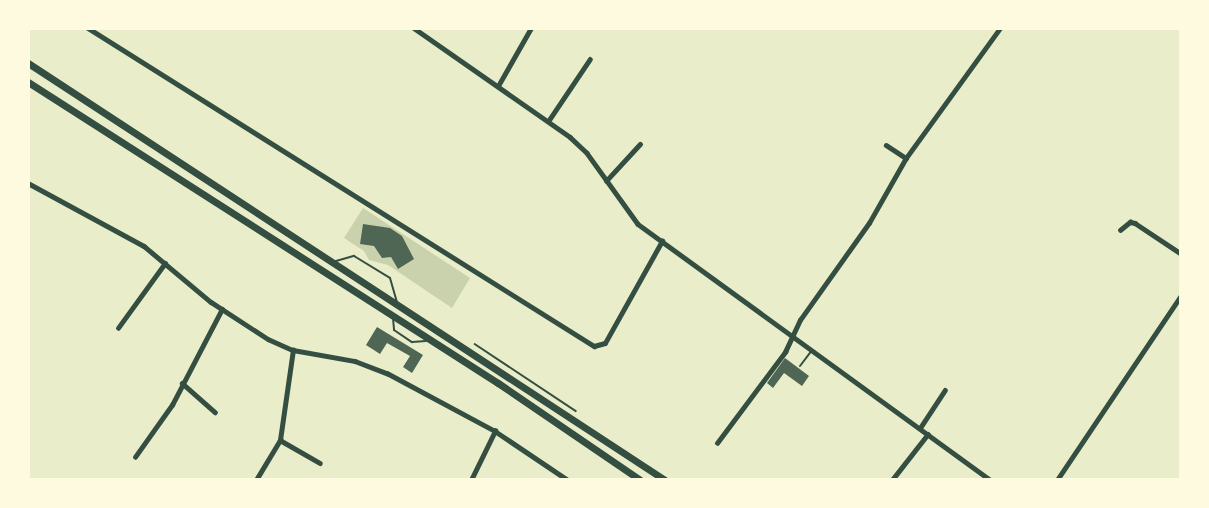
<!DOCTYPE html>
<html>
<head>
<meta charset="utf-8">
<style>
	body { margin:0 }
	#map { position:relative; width:1209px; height:508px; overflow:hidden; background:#e9edc9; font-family:Merriweather,serif }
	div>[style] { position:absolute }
	.green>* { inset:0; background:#cad2ad }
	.building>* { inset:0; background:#4f6655 }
	.path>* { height:1.5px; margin:-0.75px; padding:0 0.75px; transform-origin:0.75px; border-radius:0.75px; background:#344e41 }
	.service>* { height:2px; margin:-1px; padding:0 1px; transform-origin:1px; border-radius:1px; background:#344e41 }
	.minor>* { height:4.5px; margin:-2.25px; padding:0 2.25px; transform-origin:2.25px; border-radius:2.25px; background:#344e41 }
	.primary>* { height:7px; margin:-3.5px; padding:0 3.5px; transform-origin:3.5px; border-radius:3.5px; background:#344e41 }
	span { translate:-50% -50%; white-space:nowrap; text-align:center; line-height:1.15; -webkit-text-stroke:4.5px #fefae0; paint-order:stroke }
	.frame { position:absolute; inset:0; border:30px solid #fefae0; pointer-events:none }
</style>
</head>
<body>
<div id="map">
	<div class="green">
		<i style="clip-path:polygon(363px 208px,470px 278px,452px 308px,388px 265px,369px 260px,364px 251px,344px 238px)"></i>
	</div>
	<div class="building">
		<i style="clip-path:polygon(363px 224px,390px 228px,402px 236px,414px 259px,398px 269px,391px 257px,382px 258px,374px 246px,360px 244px)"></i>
		<i style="clip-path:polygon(377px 327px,423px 355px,412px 373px,403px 367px,410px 356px,387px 343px,380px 354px,366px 345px)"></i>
		<i style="clip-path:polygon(785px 358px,809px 376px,802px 386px,784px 373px,773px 388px,767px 383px)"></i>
	</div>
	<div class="path">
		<i style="left:475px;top:344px;width:121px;rotate:33.6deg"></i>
	</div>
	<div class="service">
		<i style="left:336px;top:261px;width:19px;rotate:-16deg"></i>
		<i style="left:354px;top:256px;width:42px;rotate:31.4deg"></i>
		<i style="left:390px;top:278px;width:25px;rotate:74deg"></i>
		<i style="left:393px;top:318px;width:12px;rotate:85deg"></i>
		<i style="left:394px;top:330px;width:22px;rotate:34deg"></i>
		<i style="left:412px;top:342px;width:14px;rotate:-4deg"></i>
		<i style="left:800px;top:366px;width:20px;rotate:-53deg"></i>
	</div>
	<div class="minor">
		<i style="left:88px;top:28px;width:598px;rotate:32.15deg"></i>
		<i style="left:594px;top:346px;width:11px;rotate:-15deg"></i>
		<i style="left:605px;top:343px;width:117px;rotate:-60.8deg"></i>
		<i style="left:414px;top:28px;width:190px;rotate:34.9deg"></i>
		<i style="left:570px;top:137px;width:23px;rotate:43deg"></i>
		<i style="left:587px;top:153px;width:87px;rotate:54.3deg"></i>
		<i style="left:638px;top:224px;width:436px;rotate:36deg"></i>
		<i style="left:498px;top:86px;width:67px;rotate:-60.4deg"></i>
		<i style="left:549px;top:120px;width:73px;rotate:-56.1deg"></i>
		<i style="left:886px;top:145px;width:24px;rotate:33deg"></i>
		<i style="left:606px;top:181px;width:50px;rotate:-47.4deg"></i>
		<i style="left:28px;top:183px;width:132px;rotate:28.5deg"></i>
		<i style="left:144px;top:246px;width:87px;rotate:39.9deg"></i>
		<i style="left:211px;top:302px;width:68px;rotate:33deg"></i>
		<i style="left:268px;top:339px;width:27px;rotate:24deg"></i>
		<i style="left:293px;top:350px;width:63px;rotate:10.1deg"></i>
		<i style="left:355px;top:361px;width:34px;rotate:21deg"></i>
		<i style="left:387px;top:373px;width:123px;rotate:28.2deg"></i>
		<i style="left:495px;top:431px;width:88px;rotate:33.9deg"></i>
		<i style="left:1120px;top:230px;width:13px;rotate:-39deg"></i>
		<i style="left:1130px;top:222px;width:5px;rotate:11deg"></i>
		<i style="left:1135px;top:223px;width:54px;rotate:33.7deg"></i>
		<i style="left:118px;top:328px;width:80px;rotate:-54.1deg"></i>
		<i style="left:182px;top:383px;width:44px;rotate:41.3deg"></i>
		<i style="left:920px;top:428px;width:45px;rotate:-56.7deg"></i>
		<i style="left:280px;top:440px;width:46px;rotate:29.9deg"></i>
		<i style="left:717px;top:443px;width:114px;rotate:-53.2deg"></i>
		<i style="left:785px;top:352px;width:35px;rotate:-65deg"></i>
		<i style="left:800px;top:320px;width:119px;rotate:-54.6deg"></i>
		<i style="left:869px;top:223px;width:75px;rotate:-60.4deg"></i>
		<i style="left:906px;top:158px;width:160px;rotate:-54.1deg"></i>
		<i style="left:135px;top:457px;width:64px;rotate:-54.6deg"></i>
		<i style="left:172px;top:405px;width:108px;rotate:-62.5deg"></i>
		<i style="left:256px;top:480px;width:47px;rotate:-59deg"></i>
		<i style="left:280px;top:440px;width:91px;rotate:-81.8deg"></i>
		<i style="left:471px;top:480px;width:55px;rotate:-63.9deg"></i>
		<i style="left:892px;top:480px;width:58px;rotate:-52deg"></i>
		<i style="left:1057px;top:480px;width:220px;rotate:-56.1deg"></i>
	</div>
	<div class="primary">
		<i style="left:28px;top:63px;width:761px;rotate:33.21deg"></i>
		<i style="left:28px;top:82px;width:558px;rotate:32.64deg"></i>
		<i style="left:498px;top:383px;width:172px;rotate:34.3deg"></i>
	</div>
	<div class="frame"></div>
</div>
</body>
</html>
